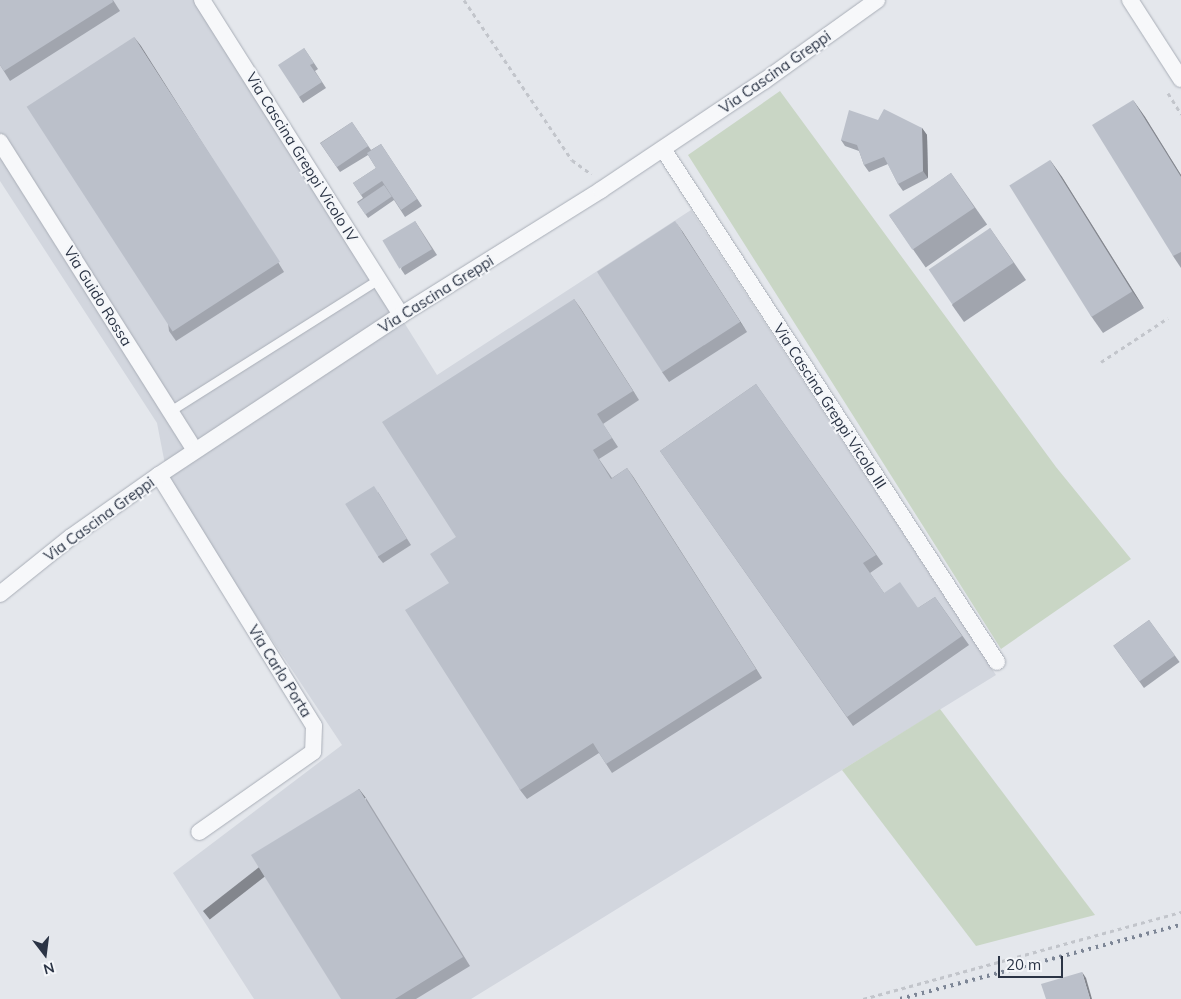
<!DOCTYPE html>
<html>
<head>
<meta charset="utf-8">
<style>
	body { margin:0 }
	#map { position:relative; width:1181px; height:999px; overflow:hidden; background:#e4e7ec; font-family:Mulish,sans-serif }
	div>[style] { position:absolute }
	.built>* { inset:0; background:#d2d6de }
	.green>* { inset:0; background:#c9d6c5 }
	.path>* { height:3px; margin-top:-1.5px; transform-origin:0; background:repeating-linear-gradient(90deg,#c2c5cb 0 4px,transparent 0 8px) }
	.roads { filter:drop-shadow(0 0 1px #a9aeb7) drop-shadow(0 0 1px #a9aeb7) }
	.service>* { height:9px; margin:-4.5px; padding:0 4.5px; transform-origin:4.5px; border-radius:4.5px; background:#f7f8fa }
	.minor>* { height:16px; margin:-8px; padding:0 8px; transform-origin:8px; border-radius:8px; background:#f7f8fa }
	.rail>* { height:4px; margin-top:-2px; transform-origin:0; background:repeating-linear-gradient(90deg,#7d8696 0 2.5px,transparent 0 7.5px) }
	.wall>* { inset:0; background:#a1a5ae; transform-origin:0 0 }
	.shaded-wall>* { inset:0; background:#83868d; transform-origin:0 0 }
	.building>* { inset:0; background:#bbc0ca; transform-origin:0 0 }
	span { translate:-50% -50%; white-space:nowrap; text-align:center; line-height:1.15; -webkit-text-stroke:4px #f4f6f9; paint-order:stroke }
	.street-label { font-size:15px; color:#2b3445 }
	.north { position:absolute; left:20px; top:929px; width:50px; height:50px; -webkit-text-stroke:4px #f4f6f9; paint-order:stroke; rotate:165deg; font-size:14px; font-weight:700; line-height:20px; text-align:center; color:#2b3445 }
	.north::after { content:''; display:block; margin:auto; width:18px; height:22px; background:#2b3445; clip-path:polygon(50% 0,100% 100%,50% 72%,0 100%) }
	.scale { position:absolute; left:998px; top:956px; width:65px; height:22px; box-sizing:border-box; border:2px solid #2b3445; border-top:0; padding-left:6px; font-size:15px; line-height:18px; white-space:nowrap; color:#2b3445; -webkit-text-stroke:4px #f4f6f9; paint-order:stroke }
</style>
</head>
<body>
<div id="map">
	<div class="built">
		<i style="clip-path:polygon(0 0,202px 0,437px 375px,691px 210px,996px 675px,471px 999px,254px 999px,173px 873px,342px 745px,169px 485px,157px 423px,0 181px)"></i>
	</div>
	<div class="green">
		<i style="clip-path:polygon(780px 91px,1056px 467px,1131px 559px,1001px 649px,688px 155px)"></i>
		<i style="clip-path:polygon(940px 709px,1095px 915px,976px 946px,842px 770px)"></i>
	</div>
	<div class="path">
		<i style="left:464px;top:0;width:193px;rotate:56deg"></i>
		<i style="left:572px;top:160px;width:24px;rotate:36deg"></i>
		<i style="left:1168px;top:93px;width:25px;rotate:58deg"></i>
		<i style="left:1101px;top:362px;width:80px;rotate:-33.3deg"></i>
		<i style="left:863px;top:999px;width:330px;rotate:-15.3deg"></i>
	</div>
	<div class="roads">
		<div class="service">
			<i style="left:170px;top:411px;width:247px;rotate:-32.3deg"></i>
		</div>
		<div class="minor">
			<i style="left:202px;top:0;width:373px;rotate:57.7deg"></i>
			<i style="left:1130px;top:0;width:94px;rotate:57.2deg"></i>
			<i style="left:0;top:142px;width:365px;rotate:57.7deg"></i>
			<i style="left:663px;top:149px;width:612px;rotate:56.93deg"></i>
			<i style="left:159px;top:475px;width:295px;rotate:58.3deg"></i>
			<i style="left:314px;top:726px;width:26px;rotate:92deg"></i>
			<i style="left:313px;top:752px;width:139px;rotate:144.9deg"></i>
			<i style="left:0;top:594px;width:91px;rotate:-38.8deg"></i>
			<i style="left:71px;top:537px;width:108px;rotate:-35.2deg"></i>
			<i style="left:159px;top:475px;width:290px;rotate:-33.5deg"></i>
			<i style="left:401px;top:315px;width:236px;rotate:-32deg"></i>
			<i style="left:601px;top:190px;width:196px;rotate:-33.8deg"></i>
			<i style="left:764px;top:81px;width:139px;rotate:-35.6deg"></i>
		</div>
	</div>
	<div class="rail">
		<i style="left:900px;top:999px;width:291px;rotate:-14.8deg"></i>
	</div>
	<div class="wall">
		<i style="clip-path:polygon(113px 0,120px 11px,10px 81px,0 65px)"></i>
		<i style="clip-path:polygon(134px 37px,284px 272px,176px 341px,169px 331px)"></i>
		<i style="clip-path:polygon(304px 48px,318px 69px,315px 71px,326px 88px,303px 103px,299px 97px)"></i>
		<i style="clip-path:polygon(1133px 100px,1145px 117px,1181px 175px,1181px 268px,1173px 256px)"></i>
		<i style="clip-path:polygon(878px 120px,922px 128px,927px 135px,928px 178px,903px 191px,898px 184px,888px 164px,869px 172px,864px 165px,859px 151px,845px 146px,841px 140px)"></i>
		<i style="clip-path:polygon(352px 122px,371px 150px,381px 144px,422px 206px,405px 217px,394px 200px,368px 218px,357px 202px,363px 198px,353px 183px,376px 168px,368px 155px,340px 172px,320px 143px)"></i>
		<i style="clip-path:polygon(1050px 160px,1062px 177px,1144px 308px,1103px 333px,1091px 316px)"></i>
		<i style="left:951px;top:173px;width:63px;height:75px;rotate:55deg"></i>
		<i style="clip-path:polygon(415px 221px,437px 255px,405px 275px,401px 269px)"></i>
		<i style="clip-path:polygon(990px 228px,1026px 280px,964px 322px,952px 305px)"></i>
		<i style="clip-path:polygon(682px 231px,747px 332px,669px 382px,662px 372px)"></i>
		<i style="clip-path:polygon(574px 299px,639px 400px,603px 424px,618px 447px,599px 459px,612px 478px,627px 468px,762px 678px,612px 773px,599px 753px,527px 799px,520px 790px,449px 583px,456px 537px)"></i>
		<i style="clip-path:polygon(756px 384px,883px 564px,870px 573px,884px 593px,918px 608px,935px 597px,969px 645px,853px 726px,660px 451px)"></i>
		<i style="clip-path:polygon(378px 492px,411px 545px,383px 563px,378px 557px)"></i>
		<i style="left:1149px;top:620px;width:52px;height:44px;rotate:54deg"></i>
		<i style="clip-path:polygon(366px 798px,470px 966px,416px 999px,341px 999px)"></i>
	</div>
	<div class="shaded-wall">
		<i style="clip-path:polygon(134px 37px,141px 46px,284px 272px,278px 263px)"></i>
		<i style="clip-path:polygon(1133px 100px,1145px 117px,1181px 175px,1181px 177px)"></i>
		<i style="clip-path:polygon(922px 128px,927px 135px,928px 178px,923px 171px)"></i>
		<i style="clip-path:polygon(1050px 160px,1062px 177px,1144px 308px,1132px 291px)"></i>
		<i style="clip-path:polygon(675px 221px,682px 231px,747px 332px,740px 322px)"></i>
		<i style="clip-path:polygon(574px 299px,581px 309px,639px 400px,633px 391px)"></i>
		<i style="clip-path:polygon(627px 468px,634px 478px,762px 678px,756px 669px)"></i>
		<i style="left:359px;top:789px;width:11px;height:198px;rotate:52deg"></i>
		<i style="clip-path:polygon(1082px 972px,1086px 978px,1092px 999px,1090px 999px)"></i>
	</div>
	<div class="building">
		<i style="clip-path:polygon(0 0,112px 0,113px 2px,4px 71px,0 65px)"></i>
		<i style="left:134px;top:37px;width:268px;height:128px;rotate:57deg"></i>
		<i style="clip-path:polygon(304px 48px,314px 63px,310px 65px,322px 82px,299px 97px,278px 65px)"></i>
		<i style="clip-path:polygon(1133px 100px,1181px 177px,1181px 252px,1173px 256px,1092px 125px)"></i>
		<i style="clip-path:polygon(884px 109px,922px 128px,923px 171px,898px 184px,884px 157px,864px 165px,857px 145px,841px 140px,849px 110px,878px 120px)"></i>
		<i style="left:352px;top:122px;width:29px;height:38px;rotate:56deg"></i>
		<i style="clip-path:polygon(381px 144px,417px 199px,401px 210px,382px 181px,361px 195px,353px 183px,376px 168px,367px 153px)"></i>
		<i style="left:1050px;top:160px;width:155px;height:48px;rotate:58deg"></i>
		<i style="left:951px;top:173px;width:42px;height:75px;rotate:56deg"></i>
		<i style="left:384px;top:185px;width:14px;height:32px;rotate:56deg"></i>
		<i style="left:415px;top:221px;width:33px;height:38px;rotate:59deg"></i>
		<i style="left:675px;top:221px;width:120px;height:93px;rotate:57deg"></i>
		<i style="left:990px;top:228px;width:42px;height:74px;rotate:56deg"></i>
		<i style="clip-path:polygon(574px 299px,633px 391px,597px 414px,612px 438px,593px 450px,611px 479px,627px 468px,756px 669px,606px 764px,593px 743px,520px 790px,405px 610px,449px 583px,430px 554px,456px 537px,382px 422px)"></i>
		<i style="clip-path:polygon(756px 384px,876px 555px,863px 563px,884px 593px,900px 582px,918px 608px,935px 597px,962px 636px,847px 717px,660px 451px)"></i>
		<i style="left:374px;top:486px;width:62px;height:34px;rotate:58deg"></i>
		<i style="left:1149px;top:620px;width:44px;height:44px;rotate:54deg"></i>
		<i style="clip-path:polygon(359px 789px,463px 957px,395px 999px,341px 999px,251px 855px)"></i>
		<i style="clip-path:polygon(1082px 972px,1090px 999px,1046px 999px,1041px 984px)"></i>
	</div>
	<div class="street-label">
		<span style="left:775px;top:72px;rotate:-35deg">Via Cascina Greppi</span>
		<span style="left:302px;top:157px;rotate:58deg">Via Cascina Greppi Vicolo IV</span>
		<span style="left:436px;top:294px;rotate:-32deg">Via Cascina Greppi</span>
		<span style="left:98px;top:296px;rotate:58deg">Via Guido Rossa</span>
		<span style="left:830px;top:406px;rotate:57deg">Via Cascina Greppi Vicolo III</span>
		<span style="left:99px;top:519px;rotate:-36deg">Via Cascina Greppi</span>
		<span style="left:280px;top:671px;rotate:58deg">Via Carlo Porta</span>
	</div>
	<div class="north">N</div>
	<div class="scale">20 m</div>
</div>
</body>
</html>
